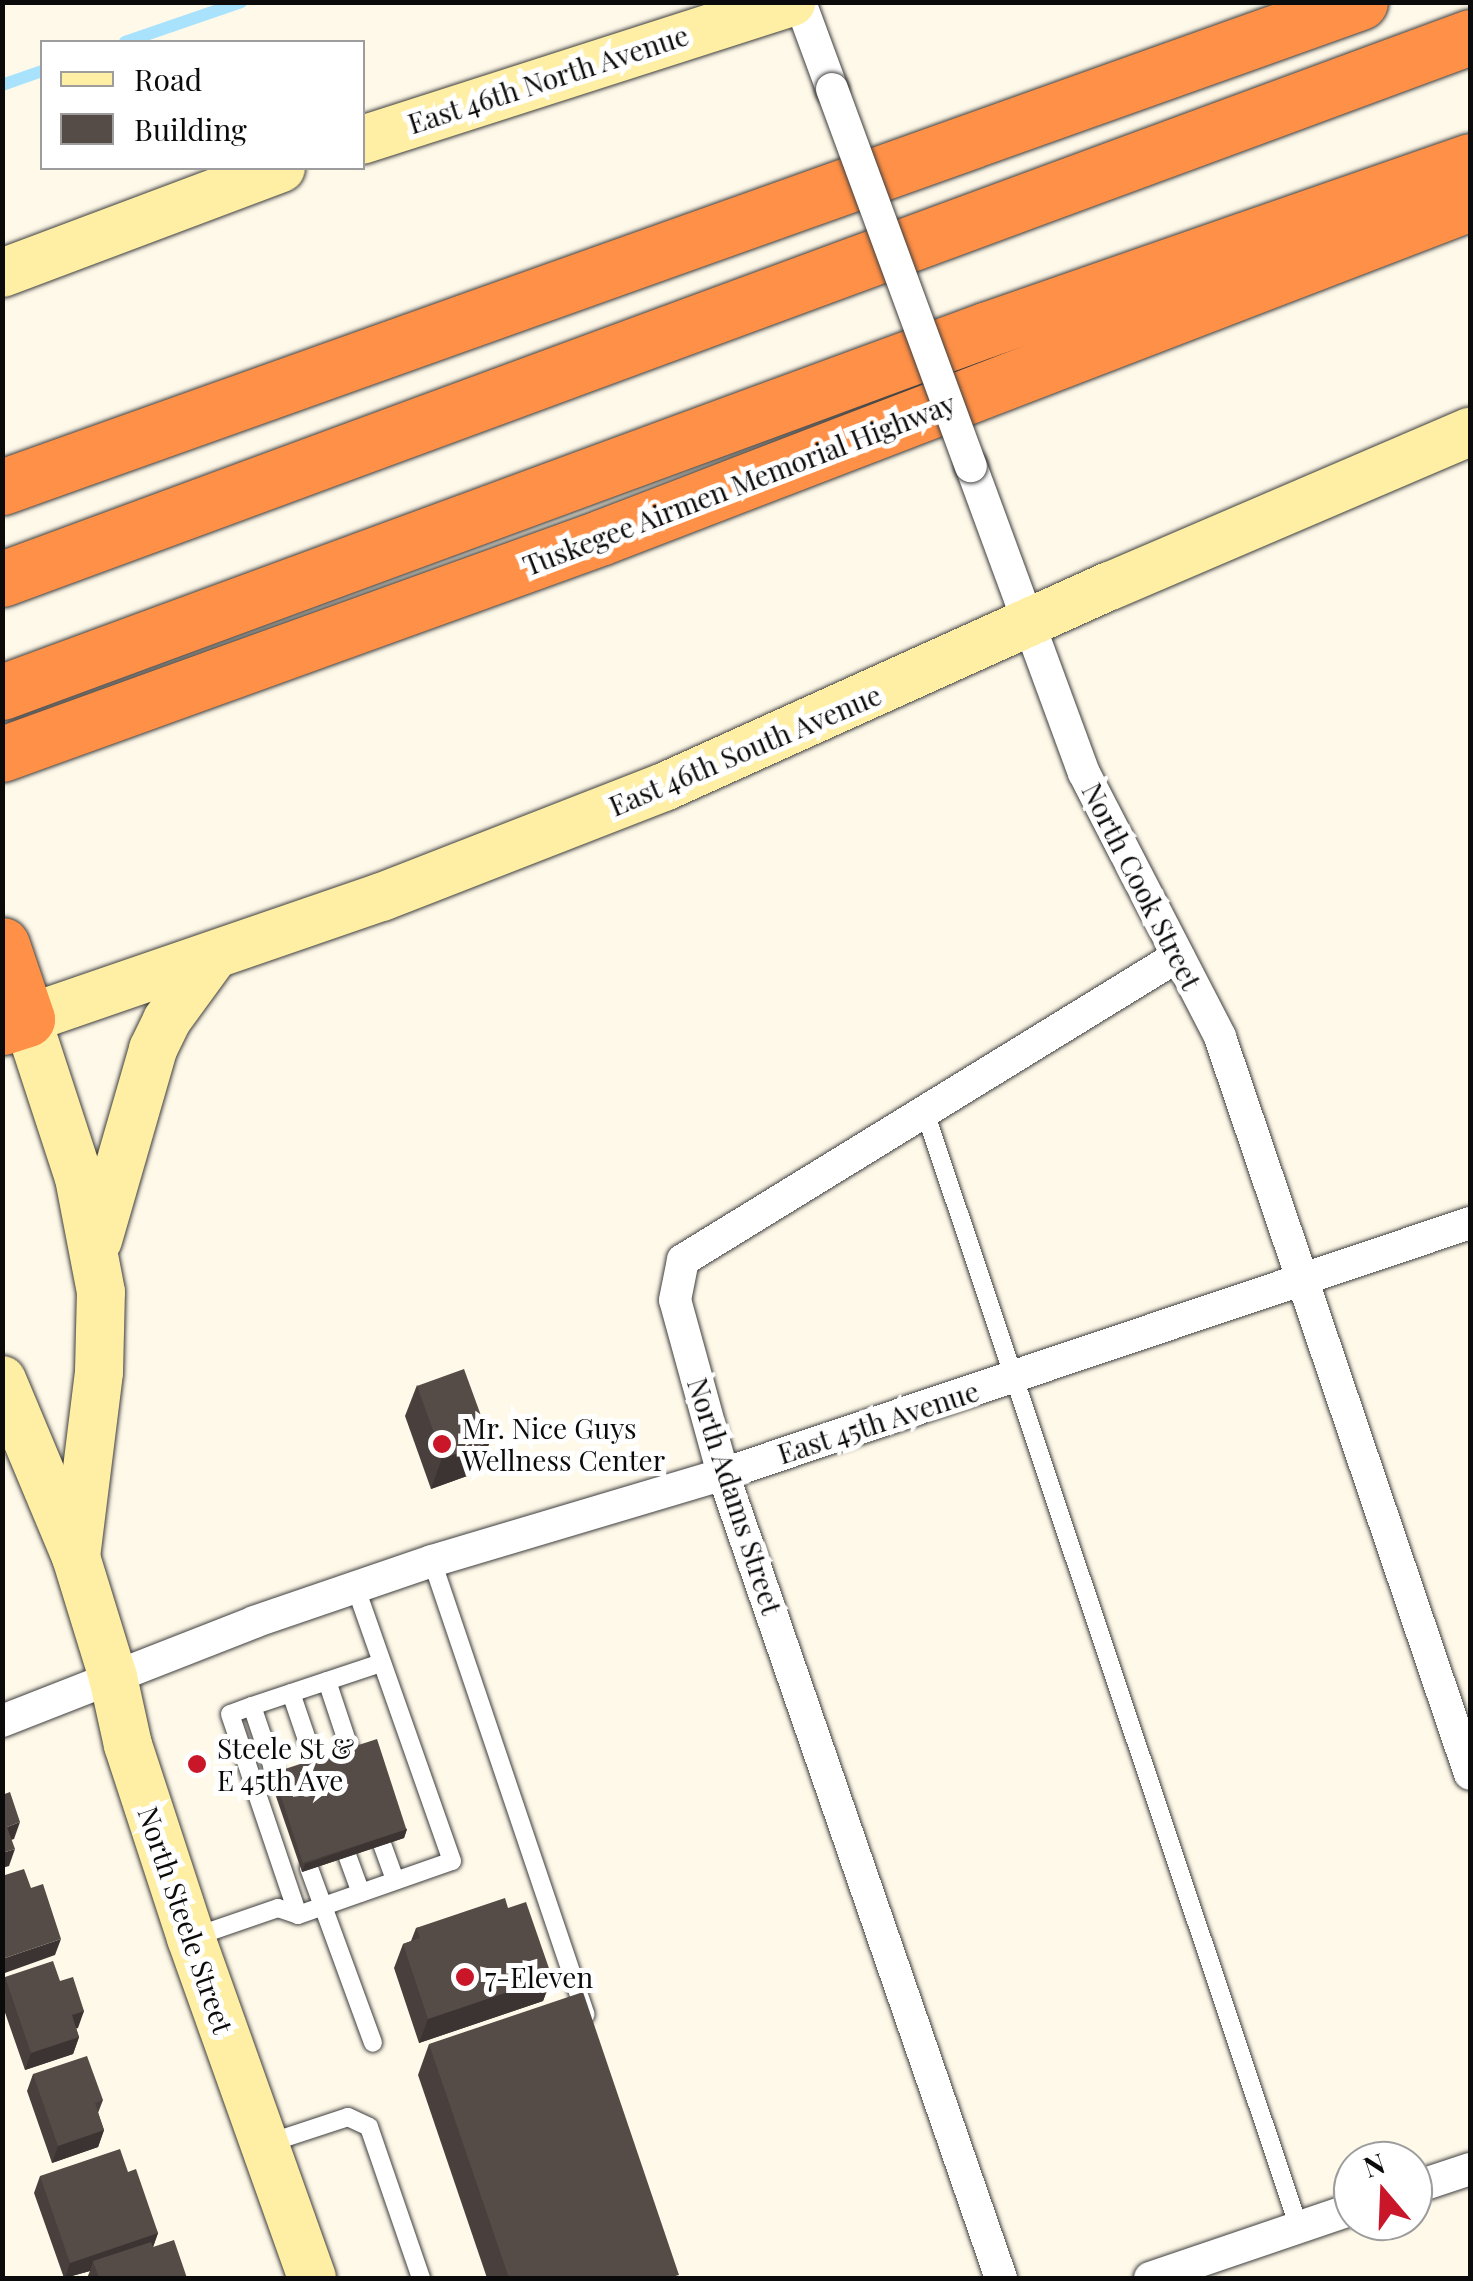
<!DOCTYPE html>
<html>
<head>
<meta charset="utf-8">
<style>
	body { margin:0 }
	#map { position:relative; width:1473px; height:2281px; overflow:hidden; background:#fff9e9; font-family:"Playfair Display",serif }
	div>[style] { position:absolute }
	.stream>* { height:12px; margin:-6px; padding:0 6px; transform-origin:6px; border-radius:6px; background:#a8e2fd }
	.roads { filter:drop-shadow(0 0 2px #3e3e3e) drop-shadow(0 0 2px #3e3e3e) }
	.lane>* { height:18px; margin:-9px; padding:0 9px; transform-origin:9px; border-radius:9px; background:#fff }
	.street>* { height:32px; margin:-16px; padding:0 16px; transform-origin:16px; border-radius:16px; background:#fff }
	.secondary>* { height:48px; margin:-24px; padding:0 24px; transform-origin:24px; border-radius:24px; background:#ffefa4 }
	.highway>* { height:55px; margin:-27.5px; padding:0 27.5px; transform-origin:27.5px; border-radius:27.5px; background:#ff9047 }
	.bridges { filter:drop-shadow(0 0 2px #3e3e3e) drop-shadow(0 0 2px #3e3e3e) }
	.street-bridge>* { height:32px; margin:-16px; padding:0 16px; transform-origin:16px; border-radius:16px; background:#fff }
	.wall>* { inset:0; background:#49403d }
	.shaded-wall>* { inset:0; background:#3c3432 }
	.building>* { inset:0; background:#554b47; transform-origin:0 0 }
	.dots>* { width:28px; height:28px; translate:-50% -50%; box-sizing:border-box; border:5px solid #fff; border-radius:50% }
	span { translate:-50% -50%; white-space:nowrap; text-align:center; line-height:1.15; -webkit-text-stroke:10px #fff; paint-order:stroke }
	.street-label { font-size:28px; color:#0b0b0b }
	.poi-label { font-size:28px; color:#0b0b0b }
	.left { translate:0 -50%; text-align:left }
	.frame { position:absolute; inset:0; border:5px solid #0b0b0b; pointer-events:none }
	.legend { position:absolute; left:40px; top:40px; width:325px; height:130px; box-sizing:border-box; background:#fff; border:2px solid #9d9d9d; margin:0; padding:12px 18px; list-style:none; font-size:30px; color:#0b0b0b }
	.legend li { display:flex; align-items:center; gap:20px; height:50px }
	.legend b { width:50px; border:2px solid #9d9d9d }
	.north { position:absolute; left:1333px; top:2141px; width:100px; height:100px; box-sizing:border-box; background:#fff; border:2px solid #9d9d9d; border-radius:50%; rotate:341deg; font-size:28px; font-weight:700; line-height:40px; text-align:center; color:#0b0b0b }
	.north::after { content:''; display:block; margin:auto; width:35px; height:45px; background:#c91629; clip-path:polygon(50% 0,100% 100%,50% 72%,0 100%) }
</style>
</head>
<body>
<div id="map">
	<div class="stream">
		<i style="left:125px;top:42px;width:123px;rotate:-19deg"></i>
		<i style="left:2px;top:85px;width:42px;rotate:-19.3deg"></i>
	</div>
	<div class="roads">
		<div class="lane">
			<i style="left:925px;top:1112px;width:1177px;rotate:71.47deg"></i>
			<i style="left:432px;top:1561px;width:479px;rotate:71.3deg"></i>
			<i style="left:327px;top:1681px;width:73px;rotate:71.6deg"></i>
			<i style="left:291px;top:1693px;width:74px;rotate:71.1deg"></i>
			<i style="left:252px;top:1706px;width:23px;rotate:160deg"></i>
			<i style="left:230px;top:1714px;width:212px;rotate:71.3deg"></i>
			<i style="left:276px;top:1777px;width:75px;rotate:-108.7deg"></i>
			<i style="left:252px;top:1706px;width:136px;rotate:-18.4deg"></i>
			<i style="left:382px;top:1844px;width:38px;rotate:70deg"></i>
			<i style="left:347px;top:1855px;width:40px;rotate:69.8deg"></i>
			<i style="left:309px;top:1868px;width:186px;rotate:69.9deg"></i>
			<i style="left:191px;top:1938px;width:92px;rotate:-19deg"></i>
			<i style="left:278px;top:1908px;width:21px;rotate:19deg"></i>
			<i style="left:298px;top:1915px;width:163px;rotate:-19.3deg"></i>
			<i style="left:452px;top:1861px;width:289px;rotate:-109.4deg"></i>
			<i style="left:266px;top:2144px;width:86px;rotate:-18.2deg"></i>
			<i style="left:348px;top:2117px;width:23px;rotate:25deg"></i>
			<i style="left:369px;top:2127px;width:160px;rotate:71deg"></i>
		</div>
		<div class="street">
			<i style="left:800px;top:2px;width:93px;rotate:69.8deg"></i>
			<i style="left:971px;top:466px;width:327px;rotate:69.8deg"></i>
			<i style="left:1084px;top:773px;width:297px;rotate:62.7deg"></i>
			<i style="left:1220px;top:1037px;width:778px;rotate:71.26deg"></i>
			<i style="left:2px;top:1721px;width:271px;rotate:-21.4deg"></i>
			<i style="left:254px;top:1622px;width:188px;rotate:-18.9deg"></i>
			<i style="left:432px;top:1561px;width:304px;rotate:-16.6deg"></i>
			<i style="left:723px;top:1474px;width:788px;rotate:-18.57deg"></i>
			<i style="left:1413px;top:2188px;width:60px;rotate:-18.4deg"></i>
			<i style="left:1001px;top:2278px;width:851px;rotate:-109.07deg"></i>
			<i style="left:723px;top:1474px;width:180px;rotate:-105.4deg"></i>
			<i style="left:675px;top:1300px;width:41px;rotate:-78.7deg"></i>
			<i style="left:683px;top:1260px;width:581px;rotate:-31.56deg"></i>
			<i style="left:1150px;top:2278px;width:214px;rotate:-18.8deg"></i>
		</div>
		<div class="secondary">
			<i style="left:362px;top:140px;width:451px;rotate:-17.8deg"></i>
			<i style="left:2px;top:273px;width:298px;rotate:-20.6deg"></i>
			<i style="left:98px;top:1240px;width:199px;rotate:-73.9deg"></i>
			<i style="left:153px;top:1049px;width:32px;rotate:-64deg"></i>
			<i style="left:167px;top:1020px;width:78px;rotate:-53.9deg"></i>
			<i style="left:2px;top:1380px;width:192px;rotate:67.3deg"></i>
			<i style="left:76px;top:1557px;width:126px;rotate:72.9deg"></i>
			<i style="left:113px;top:1677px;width:70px;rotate:77.6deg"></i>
			<i style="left:128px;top:1745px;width:203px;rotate:71.9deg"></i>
			<i style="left:191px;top:1938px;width:361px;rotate:70.4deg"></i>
			<i style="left:76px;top:1557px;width:186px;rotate:-82.9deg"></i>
			<i style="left:99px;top:1372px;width:80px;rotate:-88.6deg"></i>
			<i style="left:101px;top:1292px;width:116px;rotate:-100.9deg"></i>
			<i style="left:79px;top:1178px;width:167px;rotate:-108.1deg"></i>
			<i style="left:27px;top:1019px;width:375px;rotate:-19deg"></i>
			<i style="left:382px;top:897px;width:303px;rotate:-21.3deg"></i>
			<i style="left:664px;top:787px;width:489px;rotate:-24.3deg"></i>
			<i style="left:1110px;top:586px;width:392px;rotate:-23.2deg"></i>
		</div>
		<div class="highway">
			<i style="left:2px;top:487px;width:1442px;rotate:-19.65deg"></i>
			<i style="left:2px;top:579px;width:1565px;rotate:-20.26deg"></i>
			<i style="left:2px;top:692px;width:1048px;rotate:-20.22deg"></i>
			<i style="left:985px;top:330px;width:514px;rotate:-19.21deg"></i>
			<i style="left:2px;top:754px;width:638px;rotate:-19.88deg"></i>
			<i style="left:602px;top:537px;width:930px;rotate:-21.05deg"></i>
			<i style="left:2px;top:945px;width:78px;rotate:71.3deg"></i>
			<i style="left:27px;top:1019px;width:26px;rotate:162deg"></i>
		</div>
	</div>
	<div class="bridges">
		<div class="street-bridge">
			<i style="left:832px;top:89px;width:402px;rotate:69.8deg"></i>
		</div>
	</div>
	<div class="wall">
		<i style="clip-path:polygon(417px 1385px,478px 1472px,431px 1489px,405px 1416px)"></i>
		<i style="clip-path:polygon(274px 1774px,407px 1829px,404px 1838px,302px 1872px,271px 1782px)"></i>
		<i style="clip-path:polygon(508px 1908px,552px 1977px,543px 2001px,419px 2043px,394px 1968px,403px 1944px,411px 1941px,416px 1928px)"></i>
		<i style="clip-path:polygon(5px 1977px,60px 1981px,84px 2011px,76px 2028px,79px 2037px,73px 2054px,25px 2070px,2px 2004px,2px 1985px)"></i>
		<i style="clip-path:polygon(429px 2044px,678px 2278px,487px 2278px,418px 2075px)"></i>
		<i style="clip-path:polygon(33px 2074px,103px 2100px,98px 2113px,104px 2130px,98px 2147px,52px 2163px,27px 2091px)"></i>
		<i style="clip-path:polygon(128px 2172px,158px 2233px,153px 2247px,187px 2278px,87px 2278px,90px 2271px,64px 2278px,34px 2193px,40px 2176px)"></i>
	</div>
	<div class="shaded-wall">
		<i style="clip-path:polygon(490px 1442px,478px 1472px,431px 1489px,442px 1458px)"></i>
		<i style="clip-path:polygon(20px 1822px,14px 1839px,2px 1843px,7px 1827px)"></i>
		<i style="clip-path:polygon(407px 1829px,404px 1838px,302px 1872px,305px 1864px)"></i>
		<i style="clip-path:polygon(15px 1849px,9px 1866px,2px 1868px,2px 1853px)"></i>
		<i style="clip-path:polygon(61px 1939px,55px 1955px,2px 1974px,2px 1959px)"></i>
		<i style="clip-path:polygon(552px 1977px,543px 2001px,419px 2043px,428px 2019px)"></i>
		<i style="clip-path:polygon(84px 2011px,78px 2028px,66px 2032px,72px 2015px)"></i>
		<i style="clip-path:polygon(79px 2037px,73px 2054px,25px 2070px,31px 2053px)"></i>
		<i style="clip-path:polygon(104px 2130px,98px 2147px,52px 2163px,58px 2146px)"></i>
		<i style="clip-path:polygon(158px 2233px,152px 2250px,93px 2261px,90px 2271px,65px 2278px,70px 2263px)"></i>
	</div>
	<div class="building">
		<i style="left:464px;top:1369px;width:77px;height:50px;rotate:70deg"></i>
		<i style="left:377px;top:1739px;width:95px;height:109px;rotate:72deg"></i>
		<i style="clip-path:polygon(10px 1792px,20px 1822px,7px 1827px,15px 1849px,2px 1853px,2px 1795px)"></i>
		<i style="clip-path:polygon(24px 1869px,31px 1888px,43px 1884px,61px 1939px,2px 1959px,2px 1876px)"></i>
		<i style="clip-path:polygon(505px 1898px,508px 1908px,526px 1902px,552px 1977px,428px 2019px,403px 1944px,420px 1938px,416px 1928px)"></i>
		<i style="clip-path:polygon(53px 1961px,60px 1981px,73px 1977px,84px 2011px,72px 2015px,79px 2037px,31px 2053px,5px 1977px)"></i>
		<i style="clip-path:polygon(583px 1992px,679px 2275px,668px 2278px,509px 2278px,429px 2044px)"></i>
		<i style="clip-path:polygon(87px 2056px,103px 2100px,95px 2103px,104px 2130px,58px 2146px,33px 2074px)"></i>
		<i style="clip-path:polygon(120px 2149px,128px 2172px,136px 2169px,158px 2233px,70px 2263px,40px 2176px)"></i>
		<i style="clip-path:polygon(174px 2240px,187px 2278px,99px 2278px,93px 2261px,151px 2242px,153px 2247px)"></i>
	</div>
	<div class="dots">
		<i style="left:442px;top:1444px;background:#c91629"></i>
		<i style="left:197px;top:1764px;background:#c91629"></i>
		<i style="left:465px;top:1977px;background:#c91629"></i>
	</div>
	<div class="street-label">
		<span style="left:548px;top:79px;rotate:-18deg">East 46th North Avenue</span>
		<span style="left:739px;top:484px;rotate:-21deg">Tuskegee Airmen Memorial Highway</span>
		<span style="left:745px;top:750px;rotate:-23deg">East 46th South Avenue</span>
		<span style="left:1142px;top:886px;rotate:63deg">North Cook Street</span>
		<span style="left:878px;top:1422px;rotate:-18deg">East 45th Avenue</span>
		<span style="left:735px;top:1496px;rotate:72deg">North Adams Street</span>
		<span style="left:186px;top:1920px;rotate:71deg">North Steele Street</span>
	</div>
	<div class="poi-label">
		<span class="left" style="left:462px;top:1444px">Mr. Nice Guys<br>Wellness Center</span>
		<span class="left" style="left:217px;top:1764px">Steele St &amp;<br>E 45th Ave</span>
		<span class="left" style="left:485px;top:1977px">7-Eleven</span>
	</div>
	<div class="frame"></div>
	<ul class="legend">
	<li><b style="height:12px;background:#ffefa4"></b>Road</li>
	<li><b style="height:28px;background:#554b47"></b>Building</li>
	</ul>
	<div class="north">N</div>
</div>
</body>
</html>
